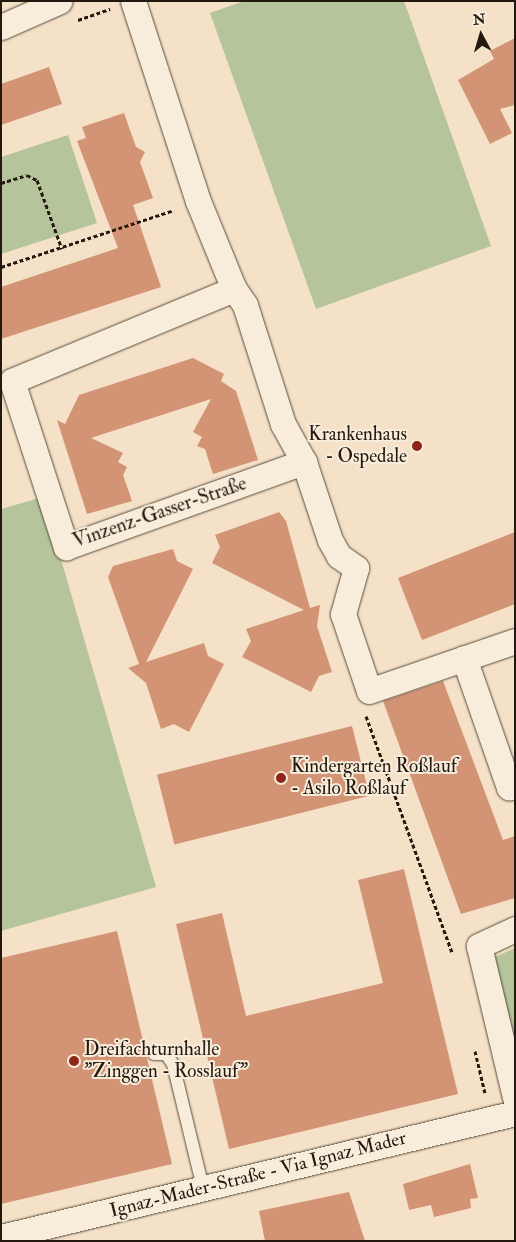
<!DOCTYPE html>
<html>
<head>
<meta charset="utf-8">
<style>
	body { margin:0 }
	#map { position:relative; width:516px; height:1242px; overflow:hidden; background:#f4e1c7; font-family:"IM FELL Double Pica",serif }
	div>[style] { position:absolute }
	.green>* { inset:0; background:#b5c49a }
	.building>* { inset:0; background:#d39375; transform-origin:0 0 }
	.path>* { height:3px; margin-top:-1.5px; transform-origin:0; background:repeating-linear-gradient(90deg,#24190e 0 4px,transparent 0 6.5px) }
	.roads { filter:drop-shadow(0 0 1px #584b3c) drop-shadow(0 0 1px #584b3c) }
	.lane>* { height:12px; margin:-6px; padding:0 6px; transform-origin:6px; border-radius:6px; background:#f8ecdb }
	.street>* { height:25px; margin:-12.5px; padding:0 12.5px; transform-origin:12.5px; border-radius:12.5px; background:#f8ecdb }
	.dots>* { width:14px; height:14px; translate:-50% -50%; box-sizing:border-box; border:2px solid #f8ecdb; border-radius:50% }
	span { translate:-50% -50%; white-space:nowrap; text-align:center; line-height:1.15; -webkit-text-stroke:4px #f8ecdb; paint-order:stroke }
	.poi-label { font-size:19px; color:#24190e }
	.right { translate:-100% -50%; text-align:right }
	.left { translate:0 -50%; text-align:left }
	.street-label { font-size:19px; color:#24190e }
	.frame { position:absolute; inset:0; border:2px solid #24190e; pointer-events:none }
	.north { position:absolute; left:456px; top:10px; width:50px; height:50px; -webkit-text-stroke:4px #f8ecdb; paint-order:stroke; rotate:354deg; font-size:14px; font-weight:700; line-height:20px; text-align:center; color:#24190e }
	.north::after { content:''; display:block; margin:auto; width:18px; height:22px; background:#24190e; clip-path:polygon(50% 0,100% 100%,50% 72%,0 100%) }
</style>
</head>
<body>
<div id="map">
	<div class="green">
		<i style="clip-path:polygon(244px 1px,404px 1px,491px 246px,316px 309px,210px 13px)"></i>
		<i style="clip-path:polygon(68px 135px,97px 223px,1px 254px,1px 157px)"></i>
		<i style="clip-path:polygon(43px 497px,156px 887px,1px 931px,1px 509px)"></i>
		<i style="clip-path:polygon(515px 948px,515px 1054px,493px 958px)"></i>
	</div>
	<div class="building">
		<i style="clip-path:polygon(515px 38px,515px 105px,500px 109px,512px 133px,490px 144px,458px 80px,494px 59px,490px 51px)"></i>
		<i style="clip-path:polygon(49px 67px,62px 104px,1px 125px,1px 84px)"></i>
		<i style="clip-path:polygon(124px 113px,136px 147px,145px 152px,140px 162px,153px 198px,133px 205px,161px 287px,1px 339px,1px 287px,118px 248px,77px 141px,86px 138px,82px 127px)"></i>
		<i style="clip-path:polygon(193px 358px,224px 374px,221px 381px,236px 391px,258px 460px,213px 474px,205px 449px,197px 446px,202px 437px,193px 432px,211px 399px,91px 438px,123px 453px,118px 462px,127px 467px,123px 475px,132px 501px,87px 514px,57px 420px,65px 424px,79px 395px)"></i>
		<i style="clip-path:polygon(279px 512px,286px 521px,310px 608px,320px 605px,317px 626px,332px 672px,319px 676px,311px 692px,242px 657px,251px 641px,246px 629px,304px 610px,212px 563px,220px 547px,215px 535px)"></i>
		<i style="clip-path:polygon(515px 532px,515px 604px,422px 640px,398px 578px)"></i>
		<i style="clip-path:polygon(173px 549px,177px 561px,193px 569px,146px 662px,204px 643px,208px 656px,224px 664px,189px 732px,174px 724px,161px 729px,146px 683px,128px 668px,139px 664px,108px 577px,113px 566px)"></i>
		<i style="clip-path:polygon(443px 681px,503px 840px,515px 836px,515px 898px,461px 914px,383px 701px)"></i>
		<i style="left:352px;top:726px;width:72px;height:201px;rotate:76deg"></i>
		<i style="clip-path:polygon(404px 869px,458px 1094px,229px 1149px,176px 924px,222px 913px,246px 1016px,383px 983px,358px 880px)"></i>
		<i style="clip-path:polygon(117px 931px,172px 1164px,1px 1204px,1px 958px)"></i>
		<i style="clip-path:polygon(470px 1164px,478px 1198px,470px 1199px,471px 1208px,434px 1217px,431px 1205px,409px 1210px,403px 1184px)"></i>
		<i style="clip-path:polygon(349px 1192px,365px 1241px,265px 1241px,259px 1211px)"></i>
	</div>
	<div class="path">
		<i style="left:78px;top:20px;width:34px;rotate:-19deg"></i>
		<i style="left:1px;top:183px;width:27px;rotate:-17deg"></i>
		<i style="left:27px;top:175px;width:11px;rotate:27deg"></i>
		<i style="left:37px;top:180px;width:73px;rotate:70.1deg"></i>
		<i style="left:1px;top:267px;width:182px;rotate:-18.2deg"></i>
		<i style="left:366px;top:716px;width:251px;rotate:70deg"></i>
		<i style="left:475px;top:1051px;width:43px;rotate:76.6deg"></i>
	</div>
	<div class="roads">
		<div class="lane">
			<i style="left:154px;top:1054px;width:12px"></i>
			<i style="left:166px;top:1054px;width:12px;rotate:55deg"></i>
			<i style="left:173px;top:1064px;width:128px;rotate:76.4deg"></i>
		</div>
		<div class="street">
			<i style="left:133px;top:1px;width:210px;rotate:72deg"></i>
			<i style="left:198px;top:201px;width:95px;rotate:67.8deg"></i>
			<i style="left:234px;top:289px;width:19px;rotate:55deg"></i>
			<i style="left:245px;top:305px;width:125px;rotate:72.3deg"></i>
			<i style="left:283px;top:424px;width:43px;rotate:61.1deg"></i>
			<i style="left:304px;top:462px;width:82px;rotate:71.6deg"></i>
			<i style="left:330px;top:540px;width:18px;rotate:61deg"></i>
			<i style="left:339px;top:556px;width:21px;rotate:35deg"></i>
			<i style="left:356px;top:568px;width:48px;rotate:105.8deg"></i>
			<i style="left:343px;top:614px;width:81px;rotate:71.3deg"></i>
			<i style="left:369px;top:691px;width:154px;rotate:-18.9deg"></i>
			<i style="left:1px;top:27px;width:64px;rotate:-23.8deg"></i>
			<i style="left:234px;top:289px;width:240px;rotate:157.5deg"></i>
			<i style="left:12px;top:381px;width:175px;rotate:72deg"></i>
			<i style="left:66px;top:547px;width:253px;rotate:-19.7deg"></i>
			<i style="left:464px;top:658px;width:137px;rotate:70.8deg"></i>
			<i style="left:509px;top:787px;width:6px;rotate:-9deg"></i>
			<i style="left:515px;top:929px;width:40px;rotate:155deg"></i>
			<i style="left:479px;top:946px;width:155px;rotate:76.6deg"></i>
			<i style="left:1px;top:1237px;width:529px;rotate:-13.56deg"></i>
		</div>
	</div>
	<div class="dots">
		<i style="left:417px;top:446px;background:#8f2418"></i>
		<i style="left:281px;top:778px;background:#8f2418"></i>
		<i style="left:74px;top:1061px;background:#8f2418"></i>
	</div>
	<div class="poi-label">
		<span class="right" style="left:407px;top:446px">Krankenhaus<br>- Ospedale</span>
		<span class="left" style="left:291px;top:778px">Kindergarten Roßlauf<br>- Asilo Roßlauf</span>
		<span class="left" style="left:84px;top:1061px">Dreifachturnhalle<br>"Zinggen - Rosslauf"</span>
	</div>
	<div class="street-label">
		<span style="left:160px;top:513px;rotate:-19deg">Vinzenz-Gasser-Straße</span>
		<span style="left:258px;top:1175px;rotate:-14deg">Ignaz-Mader-Straße - Via Ignaz Mader</span>
	</div>
	<div class="frame"></div>
	<div class="north">N</div>
</div>
</body>
</html>
